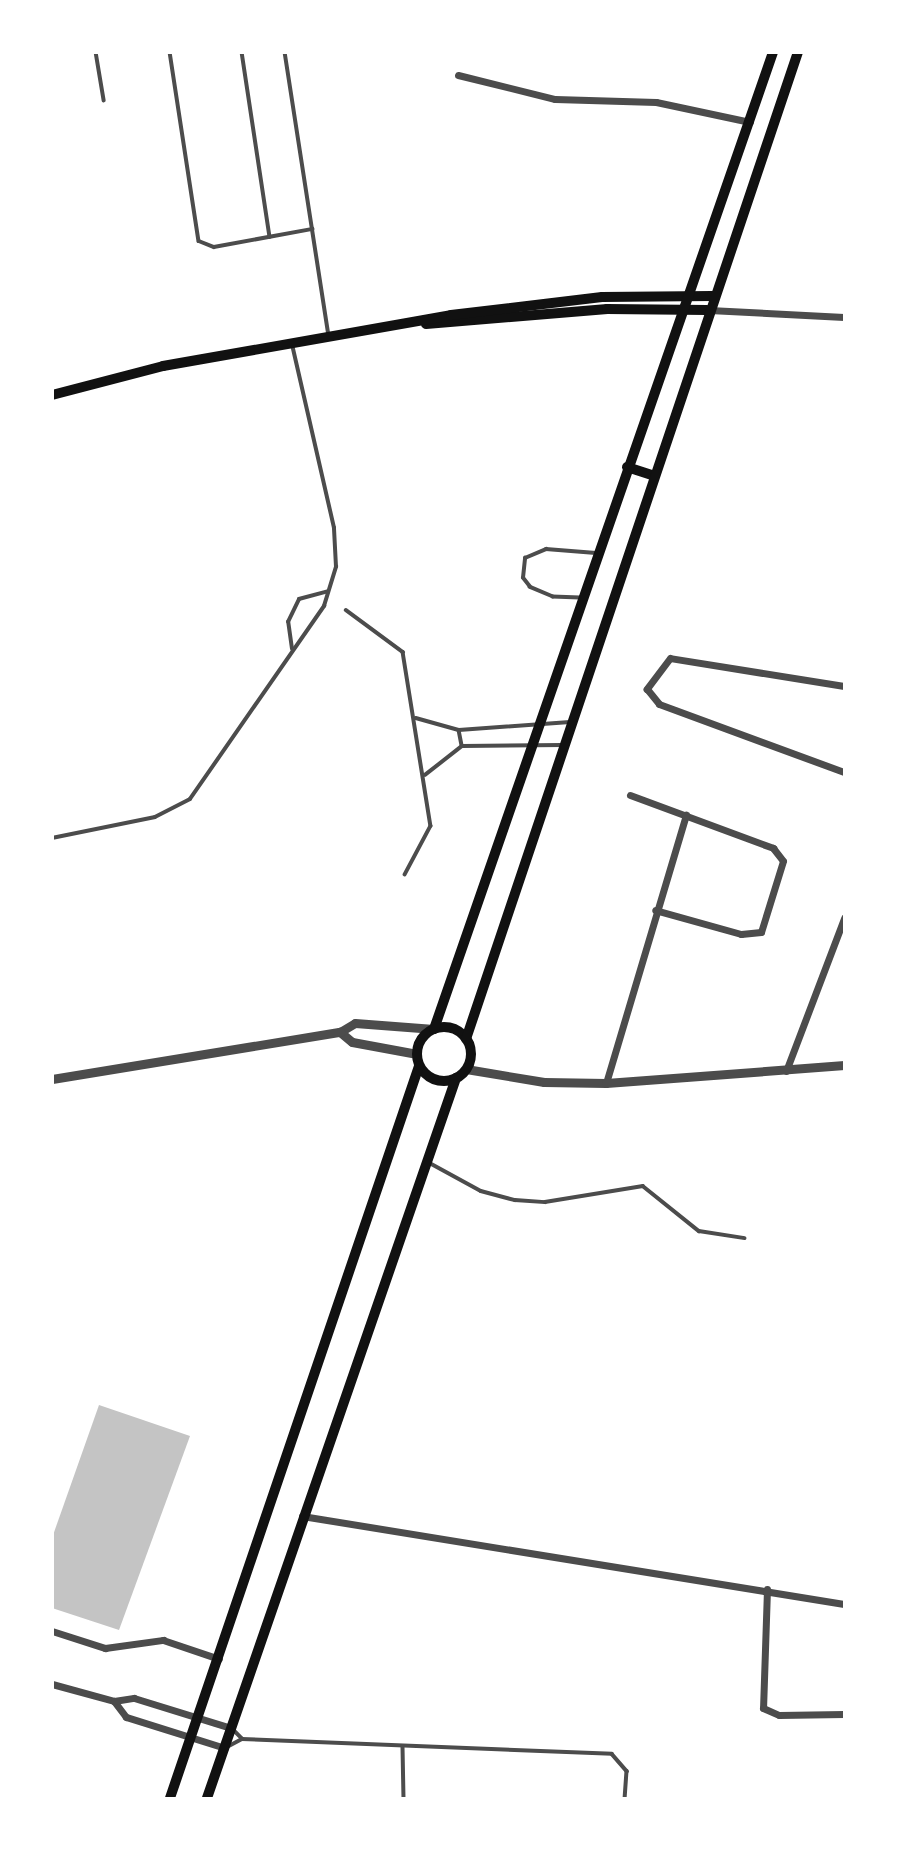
<!DOCTYPE html>
<html>
<head>
<meta charset="utf-8">
<style>
	body { margin:0 }
	#map { position:relative; width:897px; height:1851px; overflow:hidden; background:#fff; font-family:Lato,sans-serif }
	div>[style] { position:absolute }
	.building>* { inset:0; background:#c4c4c4 }
	.service>* { height:3.5px; margin:-1.75px; padding:0 1.75px; transform-origin:1.75px; border-radius:1.75px; background:#4c4c4c }
	.minor>* { height:7px; margin:-3.5px; padding:0 3.5px; transform-origin:3.5px; border-radius:3.5px; background:#4c4c4c }
	.tertiary>* { height:9px; margin:-4.5px; padding:0 4.5px; transform-origin:4.5px; border-radius:4.5px; background:#4c4c4c }
	.secondary>* { height:10px; margin:-5px; padding:0 5px; transform-origin:5px; border-radius:5px; background:#111 }
	.primary>* { height:10px; margin:-5px; padding:0 5px; transform-origin:5px; border-radius:5px; background:#111 }
	.primary>.ring { margin:-5px; padding:0; box-sizing:content-box; background:none; border:10px solid #111; border-radius:50% }
	span { translate:-50% -50%; white-space:nowrap; text-align:center; line-height:1.15; -webkit-text-stroke:5px #fff; paint-order:stroke }
	.frame { position:absolute; inset:0; border:54px solid #fff; pointer-events:none }
</style>
</head>
<body>
<div id="map">
	<div class="building">
		<i style="clip-path:polygon(99px 1405px,190px 1436px,119px 1630px,52px 1608px,52px 1538px)"></i>
	</div>
	<div class="service">
		<i style="left:96px;top:52px;width:49px;rotate:80.5deg"></i>
		<i style="left:170px;top:52px;width:191px;rotate:81.3deg"></i>
		<i style="left:199px;top:241px;width:16px;rotate:22deg"></i>
		<i style="left:214px;top:247px;width:100px;rotate:-10.4deg"></i>
		<i style="left:242px;top:52px;width:187px;rotate:81.4deg"></i>
		<i style="left:285px;top:52px;width:286px;rotate:81.2deg"></i>
		<i style="left:580px;top:598px;width:27px;rotate:-178deg"></i>
		<i style="left:553px;top:597px;width:25px;rotate:-157deg"></i>
		<i style="left:530px;top:587px;width:11px;rotate:-128deg"></i>
		<i style="left:523px;top:578px;width:20px;rotate:-84deg"></i>
		<i style="left:525px;top:558px;width:23px;rotate:-23deg"></i>
		<i style="left:546px;top:549px;width:50px;rotate:4.6deg"></i>
		<i style="left:346px;top:610px;width:71px;rotate:36.4deg"></i>
		<i style="left:403px;top:652px;width:176px;rotate:80.9deg"></i>
		<i style="left:431px;top:826px;width:55px;rotate:118deg"></i>
		<i style="left:292px;top:649px;width:27px;rotate:-98deg"></i>
		<i style="left:288px;top:622px;width:25px;rotate:-64deg"></i>
		<i style="left:299px;top:599px;width:30px;rotate:-15deg"></i>
		<i style="left:416px;top:718px;width:45px;rotate:15.6deg"></i>
		<i style="left:459px;top:730px;width:111px;rotate:-4.1deg"></i>
		<i style="left:459px;top:730px;width:16px;rotate:79deg"></i>
		<i style="left:425px;top:775px;width:47px;rotate:-38.1deg"></i>
		<i style="left:462px;top:746px;width:100px;rotate:-0.6deg"></i>
		<i style="left:52px;top:838px;width:105px;rotate:-11.5deg"></i>
		<i style="left:155px;top:817px;width:39px;rotate:-27deg"></i>
		<i style="left:190px;top:799px;width:235px;rotate:-55.2deg"></i>
		<i style="left:324px;top:606px;width:41px;rotate:-72.9deg"></i>
		<i style="left:336px;top:567px;width:39px;rotate:-93deg"></i>
		<i style="left:334px;top:528px;width:189px;rotate:-102.9deg"></i>
		<i style="left:428px;top:1162px;width:60px;rotate:28.7deg"></i>
		<i style="left:481px;top:1191px;width:35px;rotate:15deg"></i>
		<i style="left:515px;top:1200px;width:30px;rotate:4deg"></i>
		<i style="left:545px;top:1202px;width:99px;rotate:-9.3deg"></i>
		<i style="left:643px;top:1186px;width:72px;rotate:38.8deg"></i>
		<i style="left:699px;top:1231px;width:46px;rotate:8.8deg"></i>
		<i style="left:242px;top:1739px;width:370px;rotate:2.3deg"></i>
		<i style="left:612px;top:1754px;width:23px;rotate:49deg"></i>
		<i style="left:627px;top:1771px;width:27px;rotate:94deg"></i>
		<i style="left:227px;top:1747px;width:17px;rotate:-28deg"></i>
		<i style="left:242px;top:1739px;width:13px;rotate:-135deg"></i>
		<i style="left:403px;top:1747px;width:51px;rotate:88.9deg"></i>
	</div>
	<div class="minor">
		<i style="left:458px;top:75px;width:100px;rotate:13.9deg"></i>
		<i style="left:555px;top:99px;width:101px;rotate:1.7deg"></i>
		<i style="left:656px;top:102px;width:96px;rotate:12deg"></i>
		<i style="left:709px;top:310px;width:135px;rotate:3deg"></i>
		<i style="left:844px;top:686px;width:176px;rotate:-170.9deg"></i>
		<i style="left:670px;top:658px;width:39px;rotate:127deg"></i>
		<i style="left:647px;top:689px;width:19px;rotate:51deg"></i>
		<i style="left:659px;top:704px;width:197px;rotate:20.2deg"></i>
		<i style="left:630px;top:795px;width:153px;rotate:20.3deg"></i>
		<i style="left:773px;top:848px;width:16px;rotate:52deg"></i>
		<i style="left:783px;top:861px;width:74px;rotate:107.2deg"></i>
		<i style="left:761px;top:932px;width:20px;rotate:174deg"></i>
		<i style="left:741px;top:934px;width:89px;rotate:-164.4deg"></i>
		<i style="left:786px;top:1071px;width:164px;rotate:-69.2deg"></i>
		<i style="left:606px;top:1083px;width:280px;rotate:-73.4deg"></i>
		<i style="left:302px;top:1516px;width:549px;rotate:9.22deg"></i>
		<i style="left:767px;top:1589px;width:119px;rotate:91.9deg"></i>
		<i style="left:763px;top:1708px;width:17px;rotate:24deg"></i>
		<i style="left:779px;top:1715px;width:65px;rotate:-0.9deg"></i>
		<i style="left:52px;top:1631px;width:56px;rotate:17.8deg"></i>
		<i style="left:105px;top:1648px;width:59px;rotate:-7.9deg"></i>
		<i style="left:163px;top:1640px;width:59px;rotate:18.7deg"></i>
		<i style="left:52px;top:1684px;width:64px;rotate:15.3deg"></i>
		<i style="left:225px;top:1748px;width:104px;rotate:-162.6deg"></i>
		<i style="left:126px;top:1717px;width:20px;rotate:-127deg"></i>
		<i style="left:114px;top:1701px;width:20px;rotate:-9deg"></i>
		<i style="left:134px;top:1698px;width:102px;rotate:17.2deg"></i>
	</div>
	<div class="tertiary">
		<i style="left:417px;top:1054px;width:66px;rotate:-169.5deg"></i>
		<i style="left:352px;top:1042px;width:16px;rotate:-140deg"></i>
		<i style="left:340px;top:1032px;width:17px;rotate:-31deg"></i>
		<i style="left:355px;top:1023px;width:79px;rotate:4.3deg"></i>
		<i style="left:466px;top:1069px;width:79px;rotate:9.5deg"></i>
		<i style="left:544px;top:1082px;width:62px;rotate:0.9deg"></i>
		<i style="left:606px;top:1083px;width:239px;rotate:-4.3deg"></i>
		<i style="left:52px;top:1079px;width:292px;rotate:-9.3deg"></i>
	</div>
	<div class="secondary">
		<i style="left:426px;top:324px;width:182px;rotate:-4.7deg"></i>
		<i style="left:607px;top:309px;width:100px;rotate:0.6deg"></i>
		<i style="left:52px;top:395px;width:115px;rotate:-14.6deg"></i>
		<i style="left:163px;top:366px;width:292px;rotate:-10deg"></i>
		<i style="left:451px;top:315px;width:152px;rotate:-6.8deg"></i>
		<i style="left:602px;top:297px;width:110px;rotate:-0.5deg"></i>
	</div>
	<div class="primary">
		<i style="left:627px;top:467px;width:26px;rotate:18deg"></i>
		<i class="ring" style="left:417px;top:1027px;width:44px;height:44px"></i>
		<i style="left:434px;top:1029px;width:1034px;rotate:-70.86deg"></i>
		<i style="left:466px;top:1039px;width:1041px;rotate:-71.41deg"></i>
		<i style="left:170px;top:1798px;width:773px;rotate:-71.21deg"></i>
		<i style="left:207px;top:1798px;width:762px;rotate:-70.92deg"></i>
	</div>
	<div class="frame"></div>
</div>
</body>
</html>
